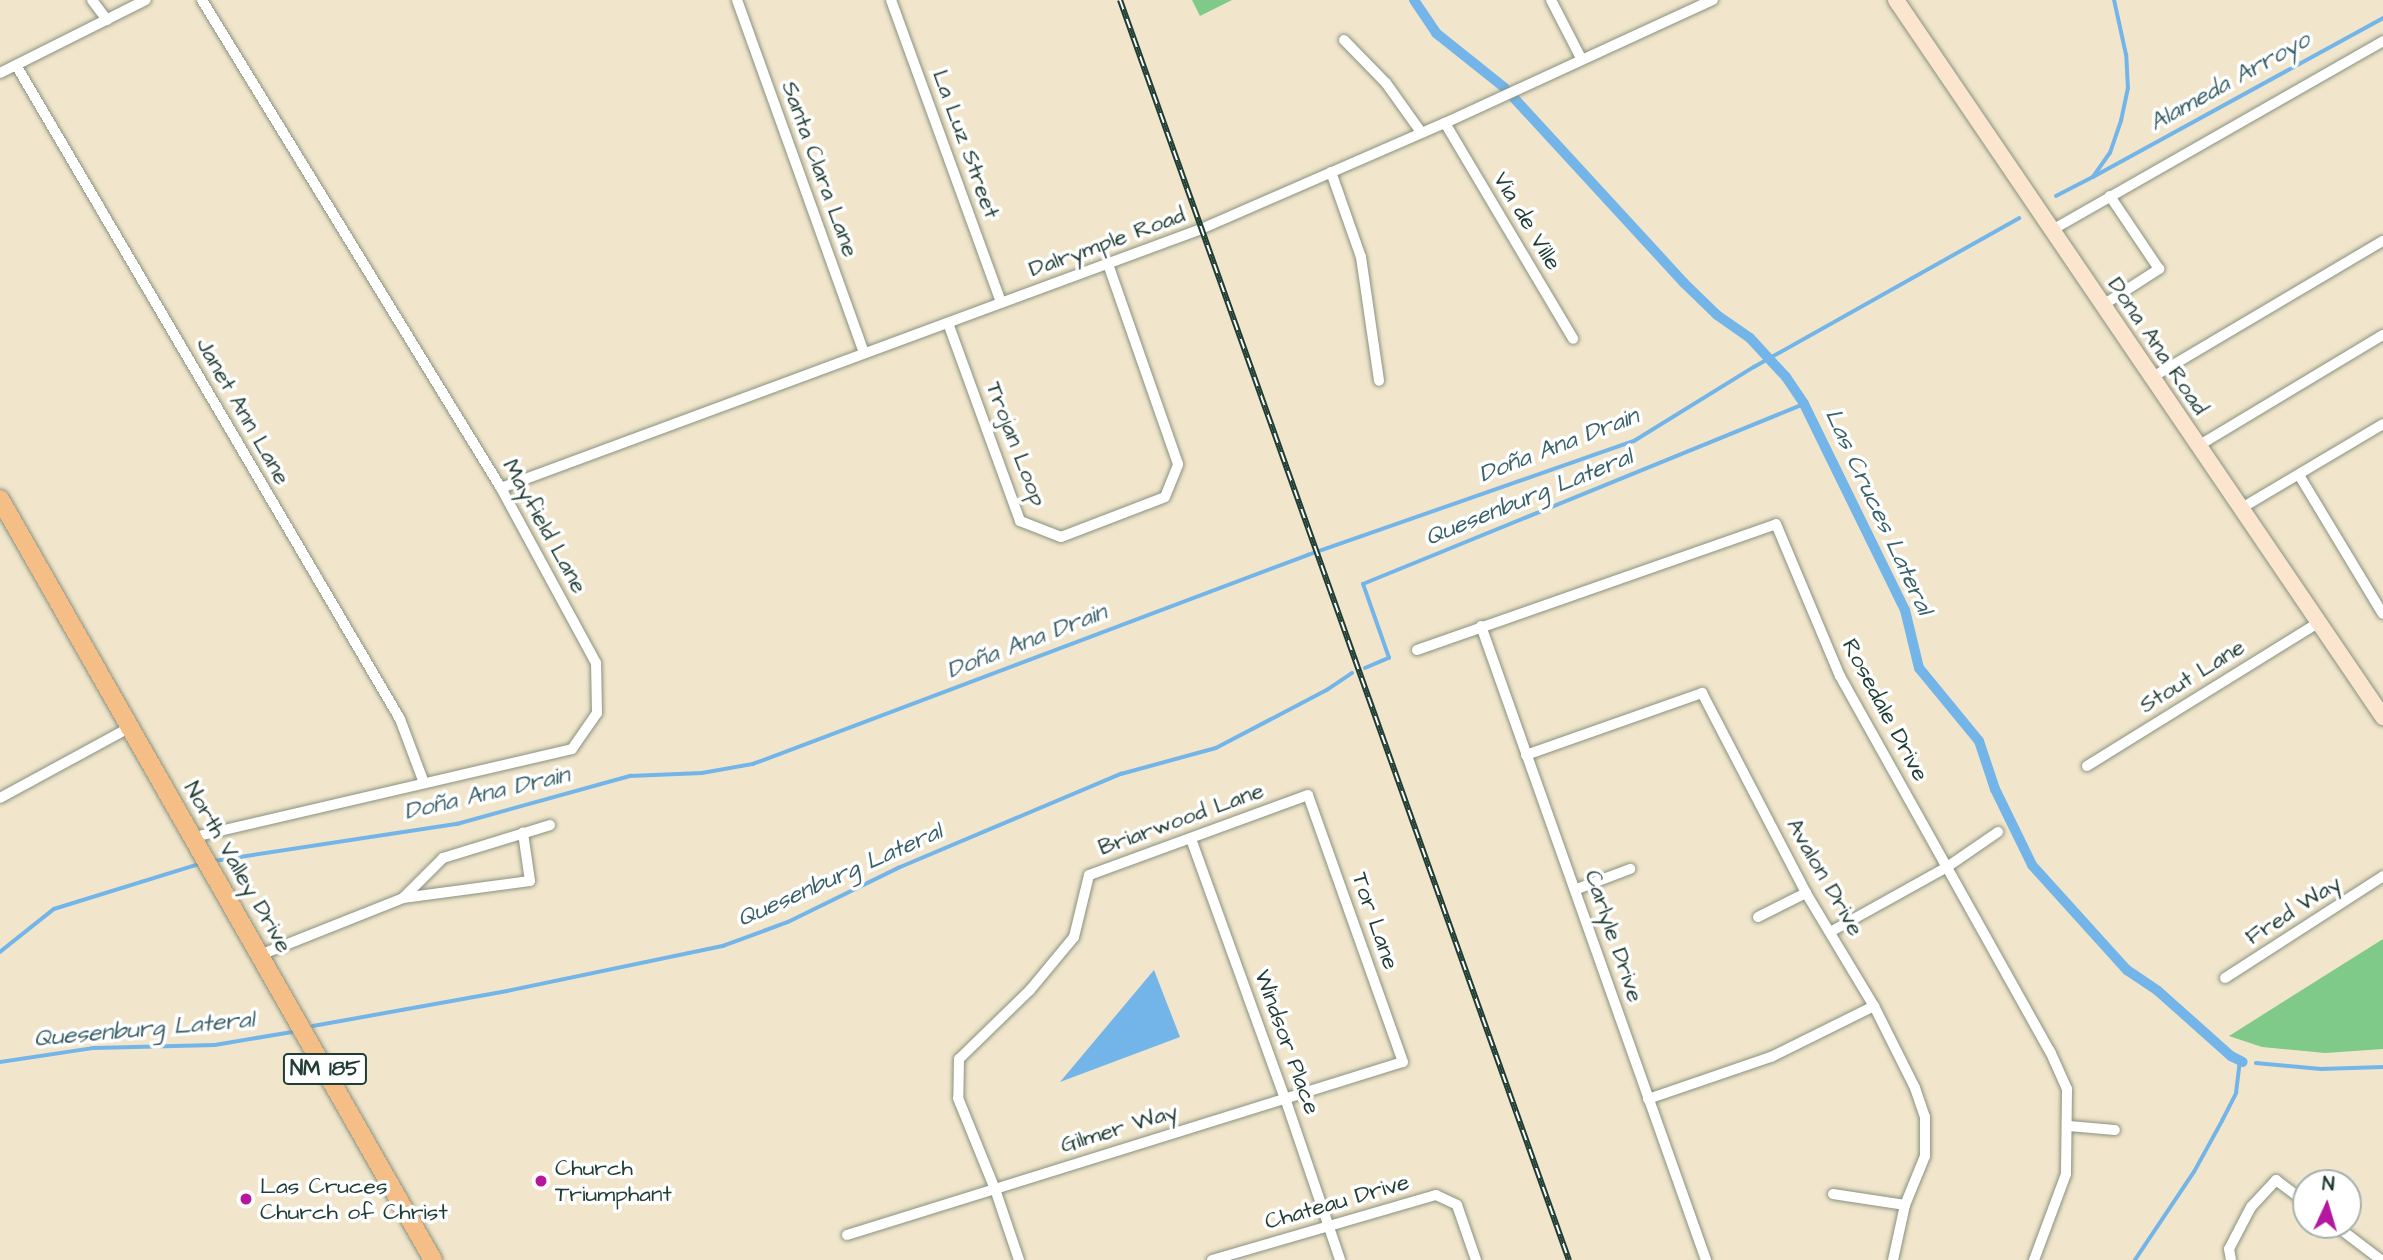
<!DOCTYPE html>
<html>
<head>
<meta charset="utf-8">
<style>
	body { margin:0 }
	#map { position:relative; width:2383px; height:1260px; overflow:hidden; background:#f1e6cb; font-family:"Architects Daughter",sans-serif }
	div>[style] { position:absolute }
	.green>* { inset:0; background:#7fca88 }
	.water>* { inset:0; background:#74b5e9 }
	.stream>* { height:3.5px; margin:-1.75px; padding:0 1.75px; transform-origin:1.75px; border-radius:1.75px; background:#74b5e9 }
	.canal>* { height:10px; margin:-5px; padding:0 5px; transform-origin:5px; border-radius:5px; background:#74b5e9 }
	.roads { filter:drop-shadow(0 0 2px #889280) drop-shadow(0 0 2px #889280) }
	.street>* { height:10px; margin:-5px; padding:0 5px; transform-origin:5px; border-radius:5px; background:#fff }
	.secondary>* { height:16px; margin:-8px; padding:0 8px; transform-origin:8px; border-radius:8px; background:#fbe5cf }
	.primary>* { height:18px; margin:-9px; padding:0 9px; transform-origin:9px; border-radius:9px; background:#f6be87 }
	.rail>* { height:6px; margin-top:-3px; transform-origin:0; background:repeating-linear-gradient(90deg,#fff 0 10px,#1f3d34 0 20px); box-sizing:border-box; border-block:2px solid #1f3d34 }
	.dots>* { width:19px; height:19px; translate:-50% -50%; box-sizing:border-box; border:4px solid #fff; border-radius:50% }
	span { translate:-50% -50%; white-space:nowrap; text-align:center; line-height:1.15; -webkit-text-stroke:7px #fff; paint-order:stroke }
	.shield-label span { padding:2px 5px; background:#fff; border:2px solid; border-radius:5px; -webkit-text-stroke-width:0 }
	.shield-label { font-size:21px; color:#1f3d34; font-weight:700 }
	.street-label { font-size:23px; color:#1f3d34 }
	.poi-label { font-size:23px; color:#1f3d34 }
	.left { translate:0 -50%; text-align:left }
	.water-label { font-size:24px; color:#39616a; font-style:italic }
	.north { position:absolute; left:2292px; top:1169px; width:70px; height:70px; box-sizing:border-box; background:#fff; border:2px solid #a5b1ae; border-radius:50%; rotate:4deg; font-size:19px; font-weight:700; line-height:28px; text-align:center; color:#1f3d34 }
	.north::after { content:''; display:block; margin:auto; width:24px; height:32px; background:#b5179e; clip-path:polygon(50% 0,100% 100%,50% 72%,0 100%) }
</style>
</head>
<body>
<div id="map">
	<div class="green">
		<i style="clip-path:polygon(1192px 0,1232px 0,1200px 16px)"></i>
		<i style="clip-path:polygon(2383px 939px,2383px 1049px,2325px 1053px,2262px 1047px,2229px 1036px)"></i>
	</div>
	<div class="water">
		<i style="clip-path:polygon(1154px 970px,1180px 1037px,1060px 1082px)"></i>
	</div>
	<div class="stream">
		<i style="left:2093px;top:177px;width:331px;rotate:-28.7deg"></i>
		<i style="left:2056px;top:196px;width:42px;rotate:-27.2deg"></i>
		<i style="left:2093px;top:177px;width:29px;rotate:-55deg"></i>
		<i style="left:2110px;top:153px;width:34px;rotate:-71deg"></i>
		<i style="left:2121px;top:121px;width:33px;rotate:-78deg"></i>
		<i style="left:2128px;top:89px;width:34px;rotate:-93deg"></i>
		<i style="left:2126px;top:55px;width:56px;rotate:-102.3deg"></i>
		<i style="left:1365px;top:668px;width:26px;rotate:-23deg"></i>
		<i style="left:1389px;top:658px;width:78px;rotate:-109.4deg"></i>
		<i style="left:1363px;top:584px;width:476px;rotate:-22.2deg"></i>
		<i style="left:214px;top:861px;width:246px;rotate:-8.7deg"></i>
		<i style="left:457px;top:824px;width:180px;rotate:-15.5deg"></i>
		<i style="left:630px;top:776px;width:72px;rotate:-2.4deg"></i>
		<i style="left:702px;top:773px;width:52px;rotate:-10deg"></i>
		<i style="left:753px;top:764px;width:593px;rotate:-20.64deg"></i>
		<i style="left:1308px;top:555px;width:345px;rotate:-19.3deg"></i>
		<i style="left:1634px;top:441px;width:141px;rotate:-31.7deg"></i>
		<i style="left:1754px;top:367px;width:304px;rotate:-29.3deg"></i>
		<i style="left:0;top:952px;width:69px;rotate:-38.5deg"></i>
		<i style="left:54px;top:909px;width:152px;rotate:-17.2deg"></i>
		<i style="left:313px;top:1026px;width:197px;rotate:-10.2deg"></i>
		<i style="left:507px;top:991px;width:221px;rotate:-11.8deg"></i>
		<i style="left:723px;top:946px;width:69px;rotate:-20.3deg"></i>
		<i style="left:788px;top:922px;width:123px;rotate:-26.1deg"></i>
		<i style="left:898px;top:868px;width:242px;rotate:-22.9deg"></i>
		<i style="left:1121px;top:774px;width:98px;rotate:-15.3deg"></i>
		<i style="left:1216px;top:748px;width:125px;rotate:-27.6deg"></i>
		<i style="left:1327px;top:690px;width:30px;rotate:-34deg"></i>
		<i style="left:0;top:1062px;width:95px;rotate:-8.5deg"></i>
		<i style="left:94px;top:1048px;width:121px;rotate:-1.4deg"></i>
		<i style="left:215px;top:1045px;width:78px;rotate:-9.6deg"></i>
		<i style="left:2256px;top:1063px;width:65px;rotate:5.3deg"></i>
		<i style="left:2321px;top:1069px;width:62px;rotate:-1.8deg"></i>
		<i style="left:2135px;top:1260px;width:106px;rotate:-56.2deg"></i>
		<i style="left:2194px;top:1172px;width:58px;rotate:-61.2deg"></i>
		<i style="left:2222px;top:1121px;width:31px;rotate:-63deg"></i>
		<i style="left:2236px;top:1093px;width:32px;rotate:-83deg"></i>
	</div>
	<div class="canal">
		<i style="left:1414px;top:0;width:40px;rotate:56deg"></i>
		<i style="left:1436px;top:33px;width:88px;rotate:38.6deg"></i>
		<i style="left:1514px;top:98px;width:251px;rotate:47.4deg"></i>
		<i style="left:1684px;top:283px;width:46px;rotate:44.1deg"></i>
		<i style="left:1717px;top:315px;width:40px;rotate:34.9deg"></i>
		<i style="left:1750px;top:338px;width:53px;rotate:47.3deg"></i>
		<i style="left:1786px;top:377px;width:32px;rotate:56deg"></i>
		<i style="left:1804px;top:404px;width:229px;rotate:63.9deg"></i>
		<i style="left:1905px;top:610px;width:60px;rotate:76.4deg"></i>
		<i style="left:1919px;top:668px;width:94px;rotate:50.6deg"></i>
		<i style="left:1979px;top:741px;width:51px;rotate:71.6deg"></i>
		<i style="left:1995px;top:789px;width:85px;rotate:64deg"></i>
		<i style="left:2032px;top:865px;width:142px;rotate:47.9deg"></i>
		<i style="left:2127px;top:970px;width:37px;rotate:34deg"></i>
		<i style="left:2158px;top:991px;width:98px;rotate:41.7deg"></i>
		<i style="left:2231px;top:1056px;width:13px;rotate:27deg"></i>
	</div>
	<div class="roads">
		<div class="street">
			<i style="left:92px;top:0;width:25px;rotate:53deg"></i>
			<i style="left:737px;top:0;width:375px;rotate:70.2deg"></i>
			<i style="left:891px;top:0;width:322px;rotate:70deg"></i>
			<i style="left:1551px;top:0;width:65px;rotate:62.7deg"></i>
			<i style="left:1344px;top:40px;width:60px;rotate:45.7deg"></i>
			<i style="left:1386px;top:83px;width:60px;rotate:54.5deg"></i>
			<i style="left:16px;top:65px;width:758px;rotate:59.58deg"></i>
			<i style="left:400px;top:719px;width:68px;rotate:69.4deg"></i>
			<i style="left:0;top:73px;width:163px;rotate:-26.6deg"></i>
			<i style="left:1445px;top:123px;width:251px;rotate:59.3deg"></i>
			<i style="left:1331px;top:172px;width:90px;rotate:70.6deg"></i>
			<i style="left:1361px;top:257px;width:125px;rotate:81.7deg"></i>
			<i style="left:2052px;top:230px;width:381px;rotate:-29.7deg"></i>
			<i style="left:2103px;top:305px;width:67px;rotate:-32.7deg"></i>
			<i style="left:2159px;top:269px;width:88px;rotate:-123.9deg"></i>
			<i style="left:948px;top:323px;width:211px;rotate:70deg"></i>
			<i style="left:1020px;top:521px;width:44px;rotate:21.3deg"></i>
			<i style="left:1061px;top:537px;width:111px;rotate:-21deg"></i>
			<i style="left:1165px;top:497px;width:35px;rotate:-68deg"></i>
			<i style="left:1178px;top:464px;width:212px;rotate:-109.3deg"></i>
			<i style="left:2151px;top:378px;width:269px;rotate:-30.6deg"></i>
			<i style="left:2198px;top:446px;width:216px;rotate:-31deg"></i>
			<i style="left:2299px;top:475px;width:162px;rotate:58.9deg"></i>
			<i style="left:501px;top:488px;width:746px;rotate:-20.3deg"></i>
			<i style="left:1201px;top:229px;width:266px;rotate:-23.5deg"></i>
			<i style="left:1445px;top:123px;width:295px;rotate:-24.7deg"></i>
			<i style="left:2240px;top:509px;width:166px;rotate:-30.7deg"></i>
			<i style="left:1481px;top:626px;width:673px;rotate:70.46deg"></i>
			<i style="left:1417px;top:650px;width:380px;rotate:-19.3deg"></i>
			<i style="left:1776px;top:524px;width:165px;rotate:67.2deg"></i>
			<i style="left:1840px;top:676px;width:430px;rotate:60.8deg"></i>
			<i style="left:2050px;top:1051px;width:42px;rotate:65.9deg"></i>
			<i style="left:2067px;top:1089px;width:85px;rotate:90.7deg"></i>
			<i style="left:2066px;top:1174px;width:92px;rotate:110.4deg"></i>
			<i style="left:1526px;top:755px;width:187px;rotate:-19.4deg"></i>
			<i style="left:1702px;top:693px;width:225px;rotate:62.5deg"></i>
			<i style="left:1806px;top:893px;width:132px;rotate:59deg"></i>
			<i style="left:1874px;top:1006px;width:92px;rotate:63.4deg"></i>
			<i style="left:1915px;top:1088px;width:31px;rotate:71deg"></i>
			<i style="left:1925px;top:1117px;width:39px;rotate:90deg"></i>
			<i style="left:1925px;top:1156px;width:53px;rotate:112.2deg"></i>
			<i style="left:1905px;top:1205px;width:56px;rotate:102.3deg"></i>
			<i style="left:2087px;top:766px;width:273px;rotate:-31.8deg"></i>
			<i style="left:0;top:798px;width:147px;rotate:-28.5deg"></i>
			<i style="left:194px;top:837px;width:388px;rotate:-13.1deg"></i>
			<i style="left:572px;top:749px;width:44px;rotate:-55.2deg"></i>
			<i style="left:597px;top:713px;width:50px;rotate:-91.1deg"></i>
			<i style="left:596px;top:663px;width:199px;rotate:-118.5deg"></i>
			<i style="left:501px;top:488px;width:572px;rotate:-121.5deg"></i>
			<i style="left:1191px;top:839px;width:276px;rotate:70.1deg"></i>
			<i style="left:1285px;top:1098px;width:171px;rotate:71.2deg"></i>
			<i style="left:1577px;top:889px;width:57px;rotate:-20.7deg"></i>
			<i style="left:403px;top:898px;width:128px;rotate:-7.6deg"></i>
			<i style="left:530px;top:881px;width:49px;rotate:-98.3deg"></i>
			<i style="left:1758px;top:917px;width:54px;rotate:-26.6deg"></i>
			<i style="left:1832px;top:931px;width:132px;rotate:-29.1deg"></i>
			<i style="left:1947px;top:867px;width:62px;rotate:-34.5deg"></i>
			<i style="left:260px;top:955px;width:154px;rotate:-21.7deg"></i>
			<i style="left:403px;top:898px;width:57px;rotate:-45deg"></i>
			<i style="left:443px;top:858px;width:112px;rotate:-17.1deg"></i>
			<i style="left:2225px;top:978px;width:188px;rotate:-32.8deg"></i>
			<i style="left:1648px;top:1099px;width:130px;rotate:-18.9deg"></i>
			<i style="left:1771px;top:1057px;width:115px;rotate:-26.3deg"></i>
			<i style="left:2069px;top:1126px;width:46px;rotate:5deg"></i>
			<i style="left:1833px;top:1194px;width:73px;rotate:8.7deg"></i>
			<i style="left:2335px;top:1225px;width:58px;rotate:37.3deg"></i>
			<i style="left:847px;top:1235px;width:155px;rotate:-17.3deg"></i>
			<i style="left:995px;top:1189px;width:427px;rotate:-17.3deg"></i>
			<i style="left:1403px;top:1062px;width:283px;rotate:-109.6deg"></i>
			<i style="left:1308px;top:795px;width:233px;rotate:159.9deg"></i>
			<i style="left:1089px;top:875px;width:64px;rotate:103.6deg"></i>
			<i style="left:1074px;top:937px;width:69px;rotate:129.7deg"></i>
			<i style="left:1030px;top:990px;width:99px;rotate:135.8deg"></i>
			<i style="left:959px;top:1059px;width:39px;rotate:91deg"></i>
			<i style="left:958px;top:1098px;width:98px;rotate:67.9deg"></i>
			<i style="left:995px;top:1189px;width:75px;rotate:71.3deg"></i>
			<i style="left:1212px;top:1260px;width:233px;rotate:-16.2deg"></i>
			<i style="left:1436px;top:1195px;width:23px;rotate:25deg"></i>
			<i style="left:1457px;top:1205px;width:58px;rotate:70.9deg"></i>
			<i style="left:2231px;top:1260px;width:11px;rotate:-100deg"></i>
			<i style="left:2229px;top:1249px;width:47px;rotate:-62.4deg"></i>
			<i style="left:2251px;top:1207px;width:37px;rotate:-47deg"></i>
			<i style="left:2276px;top:1180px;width:38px;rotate:37deg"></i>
		</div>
		<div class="secondary">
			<i style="left:1896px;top:0;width:867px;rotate:55.81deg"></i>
		</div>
		<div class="primary">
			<i style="left:0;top:499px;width:876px;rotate:60.36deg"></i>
		</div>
	</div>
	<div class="rail">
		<i style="left:1120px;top:0;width:1338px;rotate:70.39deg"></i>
	</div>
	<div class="dots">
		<i style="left:541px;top:1181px;background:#b5179e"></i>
		<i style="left:246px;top:1199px;background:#b5179e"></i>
	</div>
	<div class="shield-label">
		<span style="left:325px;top:1069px">NM 185</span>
	</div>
	<div class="street-label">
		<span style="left:966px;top:144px;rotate:70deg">La Luz Street</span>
		<span style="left:820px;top:169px;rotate:70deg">Santa Clara Lane</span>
		<span style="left:1527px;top:221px;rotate:59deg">Via de Ville</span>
		<span style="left:1107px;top:242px;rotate:-20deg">Dalrymple Road</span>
		<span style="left:2158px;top:346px;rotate:56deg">Dona Ana Road</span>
		<span style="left:243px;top:411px;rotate:60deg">Janet Ann Lane</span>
		<span style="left:1016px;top:444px;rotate:69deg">Trojan Loop</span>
		<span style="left:545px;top:526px;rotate:61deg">Mayfield Lane</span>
		<span style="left:2192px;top:676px;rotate:-32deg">Stout Lane</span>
		<span style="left:1885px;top:710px;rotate:62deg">Rosedale Drive</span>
		<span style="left:1181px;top:819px;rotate:-20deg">Briarwood Lane</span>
		<span style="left:238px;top:867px;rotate:60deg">North Valley Drive</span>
		<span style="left:1825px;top:877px;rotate:60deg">Avalon Drive</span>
		<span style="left:2293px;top:910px;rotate:-33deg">Fred Way</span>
		<span style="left:1375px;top:921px;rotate:71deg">Tor Lane</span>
		<span style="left:1614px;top:936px;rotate:71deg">Carlyle Drive</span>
		<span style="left:1287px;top:1042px;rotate:70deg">Windsor Place</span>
		<span style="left:1119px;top:1128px;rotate:-17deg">Gilmer Way</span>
		<span style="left:1337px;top:1202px;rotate:-16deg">Chateau Drive</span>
	</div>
	<div class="poi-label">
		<span class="left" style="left:555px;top:1181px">Church<br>Triumphant</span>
		<span class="left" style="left:260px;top:1199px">Las Cruces<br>Church of Christ</span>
	</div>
	<div class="water-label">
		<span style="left:2230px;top:82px;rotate:-29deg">Alameda Arroyo</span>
		<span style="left:1559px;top:446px;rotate:-21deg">Doña Ana Drain</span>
		<span style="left:1529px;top:498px;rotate:-22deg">Quesenburg Lateral</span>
		<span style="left:1878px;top:512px;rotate:65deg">Las Cruces Lateral</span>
		<span style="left:1027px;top:642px;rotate:-21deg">Doña Ana Drain</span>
		<span style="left:487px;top:794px;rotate:-13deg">Doña Ana Drain</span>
		<span style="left:840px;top:876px;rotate:-24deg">Quesenburg Lateral</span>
		<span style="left:144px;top:1030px;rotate:-5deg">Quesenburg Lateral</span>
	</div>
	<div class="north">N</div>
</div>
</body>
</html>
